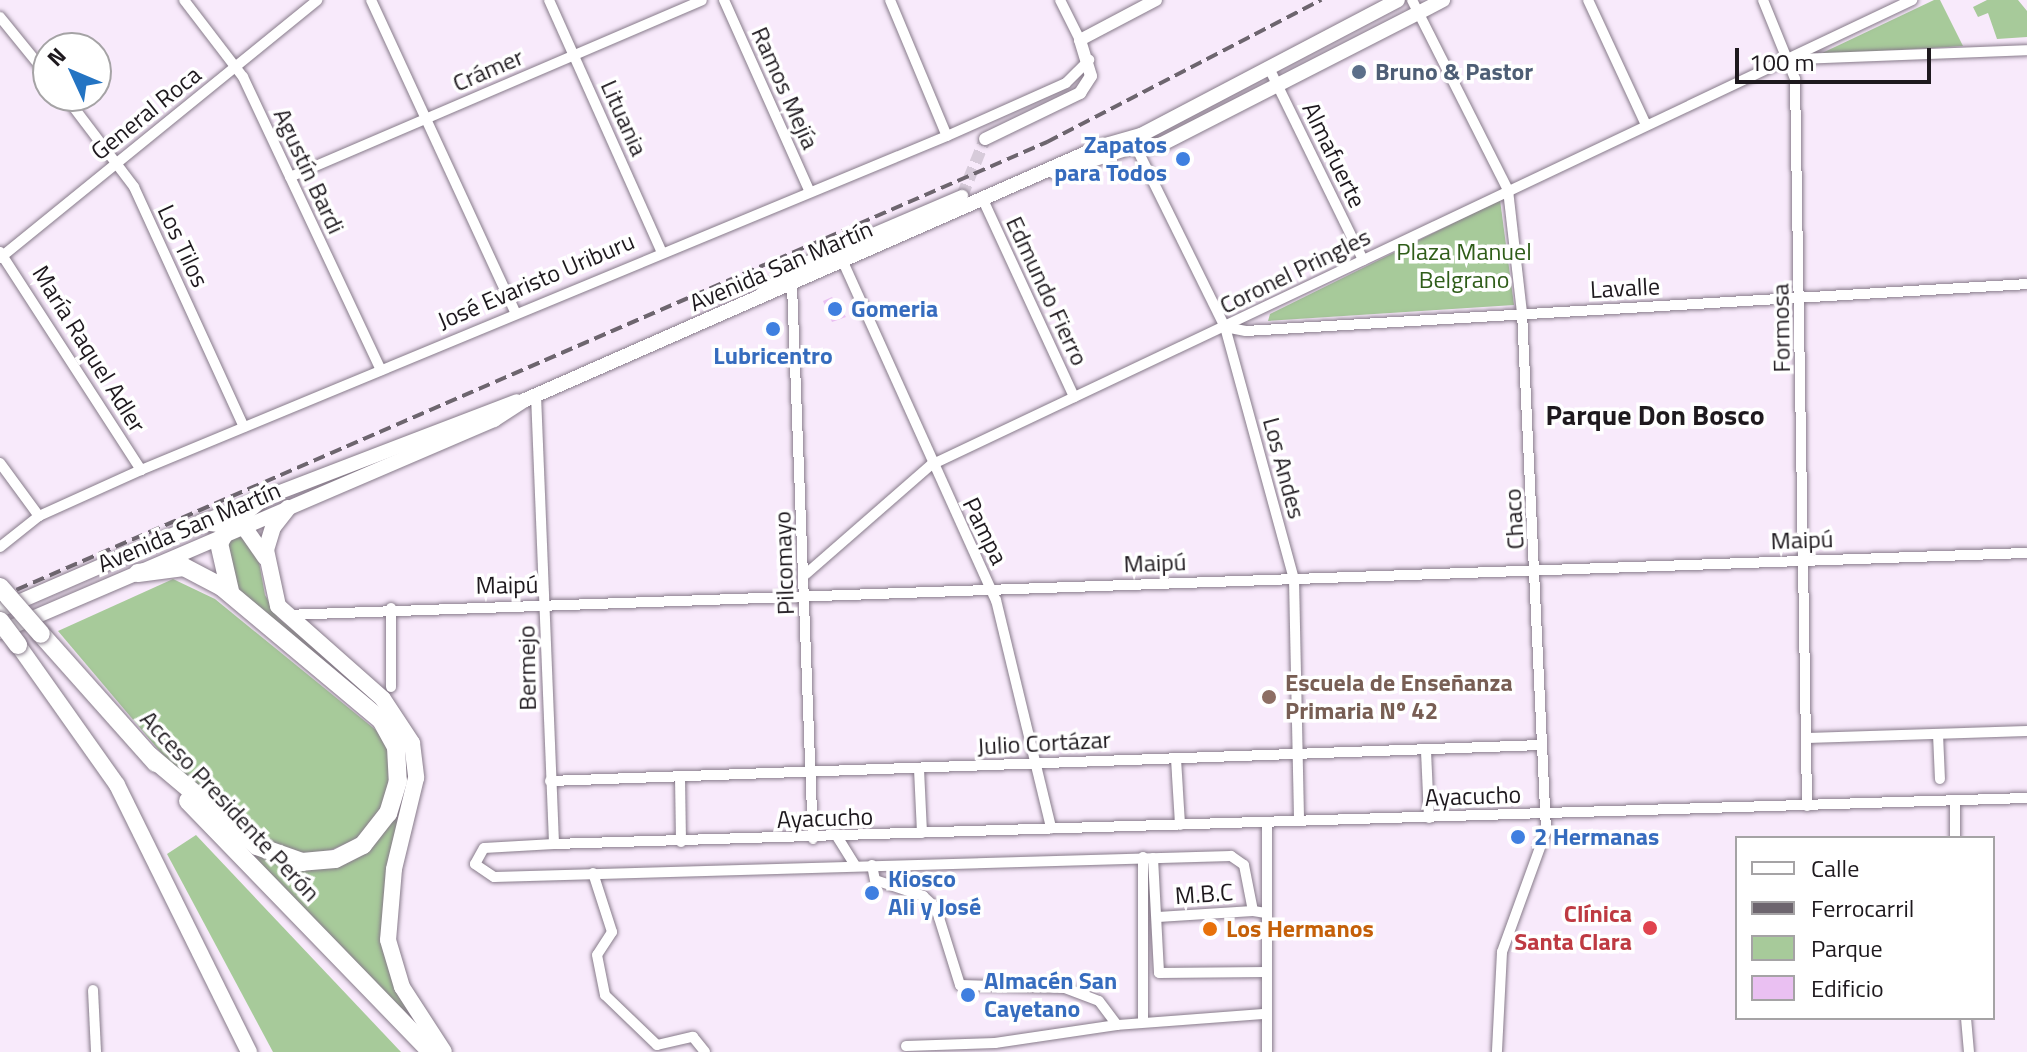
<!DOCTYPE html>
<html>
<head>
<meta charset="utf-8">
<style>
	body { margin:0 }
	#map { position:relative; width:2027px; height:1052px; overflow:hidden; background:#f8eafb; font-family:"Titillium Web",sans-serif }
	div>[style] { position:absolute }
	.green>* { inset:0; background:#a7ca9a }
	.building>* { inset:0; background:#eac0f2 }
	.tertiary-tunnel>* { height:12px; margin-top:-6px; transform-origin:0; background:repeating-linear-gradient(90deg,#d7cbda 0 12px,transparent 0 18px) }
	.roads { filter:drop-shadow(0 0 2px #877b8a) drop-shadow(0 0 2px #877b8a) }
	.minor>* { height:10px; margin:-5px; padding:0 5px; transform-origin:5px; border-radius:5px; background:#fff }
	.tertiary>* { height:12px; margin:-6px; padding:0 6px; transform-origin:6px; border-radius:6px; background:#fff }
	.secondary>* { height:14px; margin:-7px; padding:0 7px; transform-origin:7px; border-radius:7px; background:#fff }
	.primary>* { height:16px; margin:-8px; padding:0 8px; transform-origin:8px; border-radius:8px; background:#fff }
	.motorway>* { height:18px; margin:-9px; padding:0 9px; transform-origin:9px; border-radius:9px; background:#fff }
	.rail>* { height:4px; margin-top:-2px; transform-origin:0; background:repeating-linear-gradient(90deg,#6d656e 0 12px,transparent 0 18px) }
	.bridges { filter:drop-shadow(0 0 2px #877b8a) drop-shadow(0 0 2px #877b8a) }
	.motorway-bridge>* { height:18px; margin:-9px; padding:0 9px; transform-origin:9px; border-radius:9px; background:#fff }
	.dots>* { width:22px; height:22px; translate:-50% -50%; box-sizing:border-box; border:4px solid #fff; border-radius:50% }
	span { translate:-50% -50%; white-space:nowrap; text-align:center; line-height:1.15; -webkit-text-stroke:7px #fff; paint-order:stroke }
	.street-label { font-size:24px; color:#1e191e }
	.service-label { font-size:24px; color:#4e5e75; font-weight:700 }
	.left { translate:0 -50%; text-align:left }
	.shop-label { font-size:24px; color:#366cbe; font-weight:700 }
	.right { translate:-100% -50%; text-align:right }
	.park-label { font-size:24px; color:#2f5d19 }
	.education-label { font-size:24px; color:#785e54; font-weight:700 }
	.health-label { font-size:24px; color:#be3a42; font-weight:700 }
	.food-label { font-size:24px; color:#c56008; font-weight:700 }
	.quarter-label { font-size:28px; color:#1e191e; font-weight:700 }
	.legend { position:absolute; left:1735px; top:836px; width:260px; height:184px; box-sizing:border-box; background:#fff; border:2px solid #a5a3a5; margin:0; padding:10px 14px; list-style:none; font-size:24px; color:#1e191e }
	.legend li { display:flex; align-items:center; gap:16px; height:40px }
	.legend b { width:40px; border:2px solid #a5a3a5 }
	.north { position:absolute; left:32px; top:32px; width:80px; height:80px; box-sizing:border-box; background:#fff; border:2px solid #a5a3a5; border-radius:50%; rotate:314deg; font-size:22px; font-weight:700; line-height:32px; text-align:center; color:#1e191e }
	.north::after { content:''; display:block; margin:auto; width:28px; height:36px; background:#2474c3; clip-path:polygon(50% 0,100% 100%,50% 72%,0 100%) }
	.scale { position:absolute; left:1735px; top:48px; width:196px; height:36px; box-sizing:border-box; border:4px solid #1e191e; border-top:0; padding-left:10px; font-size:24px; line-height:28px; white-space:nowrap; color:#1e191e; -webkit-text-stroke:6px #fff; paint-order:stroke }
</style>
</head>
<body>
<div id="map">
	<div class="green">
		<i style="clip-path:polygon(1934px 0,1940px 0,1963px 46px,1818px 55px)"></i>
		<i style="clip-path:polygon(1987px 0,2018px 0,2027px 11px,2027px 37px,1997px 39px,1988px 13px,1978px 17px,1973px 7px)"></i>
		<i style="clip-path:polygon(1500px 200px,1514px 305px,1268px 321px,1270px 314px)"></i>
		<i style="clip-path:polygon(244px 534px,257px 551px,265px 595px,278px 618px,376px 699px,401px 730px,410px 776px,383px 908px,411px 1014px,406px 1019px,237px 842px,272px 861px,309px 870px,379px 836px,398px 742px,238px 594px,226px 542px)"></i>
		<i style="clip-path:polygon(173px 579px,215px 599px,382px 735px,392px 761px,385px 808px,358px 839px,311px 858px,285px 852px,241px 825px,179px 774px,58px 631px)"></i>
		<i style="clip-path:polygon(196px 835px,401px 1052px,273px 1052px,167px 854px)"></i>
	</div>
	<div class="building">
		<i style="clip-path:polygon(832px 297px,846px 317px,832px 322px,823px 301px)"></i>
	</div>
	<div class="tertiary-tunnel">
		<i style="left:962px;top:196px;width:61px;rotate:-68deg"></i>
	</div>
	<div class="roads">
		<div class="minor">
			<i style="left:184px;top:0;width:97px;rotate:52.5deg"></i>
			<i style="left:243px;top:77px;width:324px;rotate:64.8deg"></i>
			<i style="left:371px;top:0;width:344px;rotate:65.2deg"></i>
			<i style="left:549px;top:0;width:277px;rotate:65.9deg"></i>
			<i style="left:724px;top:0;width:210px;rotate:65.9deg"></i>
			<i style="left:890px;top:0;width:147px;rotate:67.3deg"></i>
			<i style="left:1060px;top:0;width:45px;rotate:63.4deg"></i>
			<i style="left:1412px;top:0;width:213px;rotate:63.2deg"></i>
			<i style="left:1508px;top:190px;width:123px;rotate:83.5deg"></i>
			<i style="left:1522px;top:312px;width:520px;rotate:87.35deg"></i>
			<i style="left:1546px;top:831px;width:129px;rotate:110deg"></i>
			<i style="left:1502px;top:952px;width:100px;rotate:92.9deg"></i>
			<i style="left:1588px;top:0;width:138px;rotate:65.1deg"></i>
			<i style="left:1763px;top:0;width:85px;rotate:67.9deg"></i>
			<i style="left:1795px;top:79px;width:727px;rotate:89.05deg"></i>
			<i style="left:0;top:17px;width:76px;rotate:50.9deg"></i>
			<i style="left:1797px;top:59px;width:230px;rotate:-2.2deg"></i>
			<i style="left:1269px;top:68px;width:214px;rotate:63.9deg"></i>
			<i style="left:65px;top:96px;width:114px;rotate:52.8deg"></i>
			<i style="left:134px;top:187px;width:264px;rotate:65.4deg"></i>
			<i style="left:1136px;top:147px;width:201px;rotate:63.7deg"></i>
			<i style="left:1225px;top:327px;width:261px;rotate:74.7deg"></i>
			<i style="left:1294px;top:579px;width:242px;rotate:88.8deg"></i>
			<i style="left:290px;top:177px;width:448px;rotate:-23.2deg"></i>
			<i style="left:984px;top:202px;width:215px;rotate:65.2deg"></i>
			<i style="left:0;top:252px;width:260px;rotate:57.1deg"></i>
			<i style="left:0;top:258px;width:409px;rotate:-39.1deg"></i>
			<i style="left:844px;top:264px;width:369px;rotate:65.7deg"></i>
			<i style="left:996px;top:600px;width:235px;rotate:76.4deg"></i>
			<i style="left:792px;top:285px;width:554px;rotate:87.83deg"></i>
			<i style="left:1225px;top:327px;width:21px;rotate:11deg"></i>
			<i style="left:1246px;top:331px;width:782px;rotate:-3.44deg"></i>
			<i style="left:536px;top:395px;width:449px;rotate:87.7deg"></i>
			<i style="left:0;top:463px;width:66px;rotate:53.7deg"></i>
			<i style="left:0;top:547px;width:50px;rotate:-38.5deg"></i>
			<i style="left:39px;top:516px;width:112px;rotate:-24.3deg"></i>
			<i style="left:141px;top:470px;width:872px;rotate:-22.51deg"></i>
			<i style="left:947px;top:136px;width:130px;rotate:-24deg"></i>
			<i style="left:1066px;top:83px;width:33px;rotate:-45deg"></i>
			<i style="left:806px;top:574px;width:166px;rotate:-41.1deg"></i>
			<i style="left:931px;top:465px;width:1086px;rotate:-25.36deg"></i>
			<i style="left:391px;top:608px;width:79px;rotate:90deg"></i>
			<i style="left:285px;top:615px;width:1743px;rotate:-2.04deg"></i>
			<i style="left:1938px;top:734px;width:45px;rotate:87.5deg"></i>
			<i style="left:1807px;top:738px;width:220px;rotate:-1.8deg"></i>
			<i style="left:1426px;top:751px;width:67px;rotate:87.4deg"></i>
			<i style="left:1176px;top:759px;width:66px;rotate:86.5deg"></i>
			<i style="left:919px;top:769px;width:64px;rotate:87.3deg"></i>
			<i style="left:680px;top:777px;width:65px;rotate:89.1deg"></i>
			<i style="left:550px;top:781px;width:992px;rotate:-2.08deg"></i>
			<i style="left:1955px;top:800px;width:38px;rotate:90deg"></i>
			<i style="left:838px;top:838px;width:32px;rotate:58deg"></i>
			<i style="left:1143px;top:857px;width:165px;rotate:90deg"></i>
			<i style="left:1153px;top:858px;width:115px;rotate:87deg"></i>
			<i style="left:1159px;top:973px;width:107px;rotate:-0.5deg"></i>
			<i style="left:872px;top:865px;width:15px;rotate:79deg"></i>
			<i style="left:875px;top:880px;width:51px;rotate:18.4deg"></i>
			<i style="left:923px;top:896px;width:18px;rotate:43deg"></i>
			<i style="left:936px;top:908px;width:81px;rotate:72.7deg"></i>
			<i style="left:960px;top:985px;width:105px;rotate:1.6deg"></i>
			<i style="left:1065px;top:988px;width:36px;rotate:21deg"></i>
			<i style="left:1099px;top:1001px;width:30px;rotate:53deg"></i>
			<i style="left:593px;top:873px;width:62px;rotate:72.1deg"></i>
			<i style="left:612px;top:932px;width:27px;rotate:123deg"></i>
			<i style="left:597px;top:955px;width:41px;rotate:78.7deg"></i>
			<i style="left:605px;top:995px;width:72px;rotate:43.9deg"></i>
			<i style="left:657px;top:1045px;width:37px;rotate:-13deg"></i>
			<i style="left:693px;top:1037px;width:19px;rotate:51deg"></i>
			<i style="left:1266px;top:913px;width:13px;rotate:-171deg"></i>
			<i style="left:1253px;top:911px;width:47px;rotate:-101.1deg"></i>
			<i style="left:1244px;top:865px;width:16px;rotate:-145deg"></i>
			<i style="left:1231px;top:856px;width:737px;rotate:178.37deg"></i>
			<i style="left:494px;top:877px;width:23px;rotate:-146deg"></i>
			<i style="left:475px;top:864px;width:18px;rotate:-61deg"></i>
			<i style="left:484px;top:848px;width:70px;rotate:-3.3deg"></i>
			<i style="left:554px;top:844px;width:1474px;rotate:-1.79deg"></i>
			<i style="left:1158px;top:917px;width:95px;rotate:-3.6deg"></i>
			<i style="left:93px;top:990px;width:62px;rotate:87.2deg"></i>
			<i style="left:1966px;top:1018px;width:34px;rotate:85deg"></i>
			<i style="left:906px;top:1046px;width:89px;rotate:-1.9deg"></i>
			<i style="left:995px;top:1043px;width:123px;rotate:-8.4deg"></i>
			<i style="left:1117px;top:1025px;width:148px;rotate:-4.3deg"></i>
			<i style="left:1267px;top:1052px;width:229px;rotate:-90deg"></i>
		</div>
		<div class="tertiary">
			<i style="left:985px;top:139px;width:106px;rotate:-25.8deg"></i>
			<i style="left:1080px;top:93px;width:20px;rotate:-57deg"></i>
			<i style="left:1091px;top:76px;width:38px;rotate:-107deg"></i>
			<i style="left:1080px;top:40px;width:86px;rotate:-27.8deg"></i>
			<i style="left:761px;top:294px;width:42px;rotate:-38.2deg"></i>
			<i style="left:794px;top:268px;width:183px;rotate:-23.2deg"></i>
		</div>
		<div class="secondary">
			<i style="left:1055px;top:172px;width:78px;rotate:-18deg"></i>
			<i style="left:1129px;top:148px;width:31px;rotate:-6deg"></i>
			<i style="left:1160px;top:145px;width:318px;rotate:-27.1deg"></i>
			<i style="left:0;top:610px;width:220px;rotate:-23.5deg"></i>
			<i style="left:202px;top:522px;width:337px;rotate:-21deg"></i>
			<i style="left:0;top:632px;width:538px;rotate:-23.23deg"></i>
			<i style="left:494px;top:420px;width:37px;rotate:-33deg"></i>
			<i style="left:525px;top:400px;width:630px;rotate:-23.76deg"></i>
			<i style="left:1102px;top:146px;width:41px;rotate:-15.8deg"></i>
			<i style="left:1141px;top:135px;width:290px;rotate:-27.7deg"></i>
		</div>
		<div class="primary">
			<i style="left:288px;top:508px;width:24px;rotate:128deg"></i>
			<i style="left:273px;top:527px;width:24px;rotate:107deg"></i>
			<i style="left:266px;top:550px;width:57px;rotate:77.9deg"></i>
			<i style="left:278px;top:606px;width:140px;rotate:41.5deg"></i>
			<i style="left:383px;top:699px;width:53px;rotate:56.6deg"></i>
			<i style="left:412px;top:743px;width:35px;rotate:83deg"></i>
			<i style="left:416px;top:778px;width:94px;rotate:103.6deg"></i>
			<i style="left:394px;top:869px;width:71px;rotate:94.8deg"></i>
			<i style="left:388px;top:940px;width:49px;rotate:73.4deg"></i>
			<i style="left:402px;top:987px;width:77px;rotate:57.1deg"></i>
			<i style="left:202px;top:522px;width:42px;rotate:6.8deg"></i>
			<i style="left:244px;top:527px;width:37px;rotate:55deg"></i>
			<i style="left:18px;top:645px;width:171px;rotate:54.7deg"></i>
			<i style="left:117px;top:785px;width:298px;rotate:63.7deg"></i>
		</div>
		<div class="motorway">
			<i style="left:138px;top:573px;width:46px;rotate:-7.4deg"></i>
			<i style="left:184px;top:567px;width:43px;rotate:27.8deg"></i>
			<i style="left:222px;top:587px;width:207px;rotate:39.9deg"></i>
			<i style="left:381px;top:720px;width:31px;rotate:61deg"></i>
			<i style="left:396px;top:747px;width:34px;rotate:87deg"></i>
			<i style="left:398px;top:781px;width:34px;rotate:107deg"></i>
			<i style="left:388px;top:813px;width:41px;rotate:128deg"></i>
			<i style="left:363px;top:845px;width:31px;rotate:153deg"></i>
			<i style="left:335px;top:859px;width:33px;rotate:175deg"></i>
			<i style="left:302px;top:862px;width:48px;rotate:-160.4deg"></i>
			<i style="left:257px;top:846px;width:140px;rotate:-139.9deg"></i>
			<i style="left:230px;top:591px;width:49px;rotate:-102.9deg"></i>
			<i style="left:219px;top:543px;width:23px;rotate:-59deg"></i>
			<i style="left:231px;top:523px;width:40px;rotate:-39deg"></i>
			<i style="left:41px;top:634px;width:173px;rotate:48.3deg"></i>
			<i style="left:188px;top:801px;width:349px;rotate:45.9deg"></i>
		</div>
	</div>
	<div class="rail">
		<i style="left:0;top:597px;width:1142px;rotate:-23.49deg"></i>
		<i style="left:1047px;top:142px;width:309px;rotate:-27.4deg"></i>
	</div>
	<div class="bridges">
		<div class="motorway-bridge">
			<i style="left:0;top:587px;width:62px;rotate:48.9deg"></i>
			<i style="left:0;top:621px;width:30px;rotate:53deg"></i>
		</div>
	</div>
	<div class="dots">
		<i style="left:1359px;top:72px;background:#5c6f8a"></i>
		<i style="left:1183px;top:159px;background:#3f7fe0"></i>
		<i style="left:835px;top:309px;background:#3f7fe0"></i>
		<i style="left:773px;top:329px;background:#3f7fe0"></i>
		<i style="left:1269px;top:697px;background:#8d6e63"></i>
		<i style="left:1518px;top:837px;background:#3f7fe0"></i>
		<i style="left:872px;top:893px;background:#3f7fe0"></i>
		<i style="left:1650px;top:928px;background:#e0444e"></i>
		<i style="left:1210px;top:929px;background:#e8710a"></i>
		<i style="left:968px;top:995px;background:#3f7fe0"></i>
	</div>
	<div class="street-label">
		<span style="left:488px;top:70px;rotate:-23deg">Crámer</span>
		<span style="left:785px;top:88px;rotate:66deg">Ramos Mejía</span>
		<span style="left:146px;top:113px;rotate:-39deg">General Roca</span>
		<span style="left:624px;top:118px;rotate:66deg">Lituania</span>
		<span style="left:1334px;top:155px;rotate:64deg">Almafuerte</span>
		<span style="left:309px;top:171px;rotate:65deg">Agustín Bardi</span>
		<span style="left:183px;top:246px;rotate:65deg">Los Tilos</span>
		<span style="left:781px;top:266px;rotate:-23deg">Avenida San Martín</span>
		<span style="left:1295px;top:271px;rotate:-26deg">Coronel Pringles</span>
		<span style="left:536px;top:281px;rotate:-23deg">José Evaristo Uriburu</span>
		<span style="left:1625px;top:288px;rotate:-3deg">Lavalle</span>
		<span style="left:1047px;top:291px;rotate:65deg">Edmundo Fierro</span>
		<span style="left:1781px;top:328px;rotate:-91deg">Formosa</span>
		<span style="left:89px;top:349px;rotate:58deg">María Raquel Adler</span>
		<span style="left:1284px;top:468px;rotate:75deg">Los Andes</span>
		<span style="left:1514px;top:519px;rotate:-93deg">Chaco</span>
		<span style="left:189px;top:527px;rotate:-23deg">Avenida San Martín</span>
		<span style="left:985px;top:531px;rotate:64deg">Pampa</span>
		<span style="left:1802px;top:540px;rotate:-2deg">Maipú</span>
		<span style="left:784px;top:563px;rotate:-92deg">Pilcomayo</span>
		<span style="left:1155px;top:563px;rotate:-2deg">Maipú</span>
		<span style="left:507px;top:585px;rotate:-1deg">Maipú</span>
		<span style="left:527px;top:668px;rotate:-91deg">Bermejo</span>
		<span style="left:1044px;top:743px;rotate:-3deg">Julio Cortázar</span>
		<span style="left:1473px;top:796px;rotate:-2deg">Ayacucho</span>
		<span style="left:230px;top:806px;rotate:47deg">Acceso Presidente Perón</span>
		<span style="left:825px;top:818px;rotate:-2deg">Ayacucho</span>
		<span style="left:1204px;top:894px;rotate:-4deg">M.B.C</span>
	</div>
	<div class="service-label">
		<span class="left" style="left:1375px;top:72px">Bruno &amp; Pastor</span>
	</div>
	<div class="shop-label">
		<span class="right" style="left:1167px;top:159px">Zapatos<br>para Todos</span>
		<span class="left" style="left:851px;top:309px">Gomeria</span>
		<span style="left:773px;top:356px">Lubricentro</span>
		<span class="left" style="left:1534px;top:837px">2 Hermanas</span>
		<span class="left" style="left:888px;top:893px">Kiosco<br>Ali y José</span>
		<span class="left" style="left:984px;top:995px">Almacén San<br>Cayetano</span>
	</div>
	<div class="park-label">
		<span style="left:1464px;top:266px">Plaza Manuel<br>Belgrano</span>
	</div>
	<div class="education-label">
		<span class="left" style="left:1285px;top:697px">Escuela de Enseñanza<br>Primaria Nº 42</span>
	</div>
	<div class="health-label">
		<span class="right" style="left:1632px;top:928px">Clínica<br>Santa Clara</span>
	</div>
	<div class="food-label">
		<span class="left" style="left:1226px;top:929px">Los Hermanos</span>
	</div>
	<div class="quarter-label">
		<span style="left:1655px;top:415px">Parque Don Bosco</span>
	</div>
	<ul class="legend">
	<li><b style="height:10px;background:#fff"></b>Calle</li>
	<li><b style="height:10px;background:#6d656e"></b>Ferrocarril</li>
	<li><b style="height:22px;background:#a7ca9a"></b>Parque</li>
	<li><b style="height:22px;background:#eac0f2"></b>Edificio</li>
	</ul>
	<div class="north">N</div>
	<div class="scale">100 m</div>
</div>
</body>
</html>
